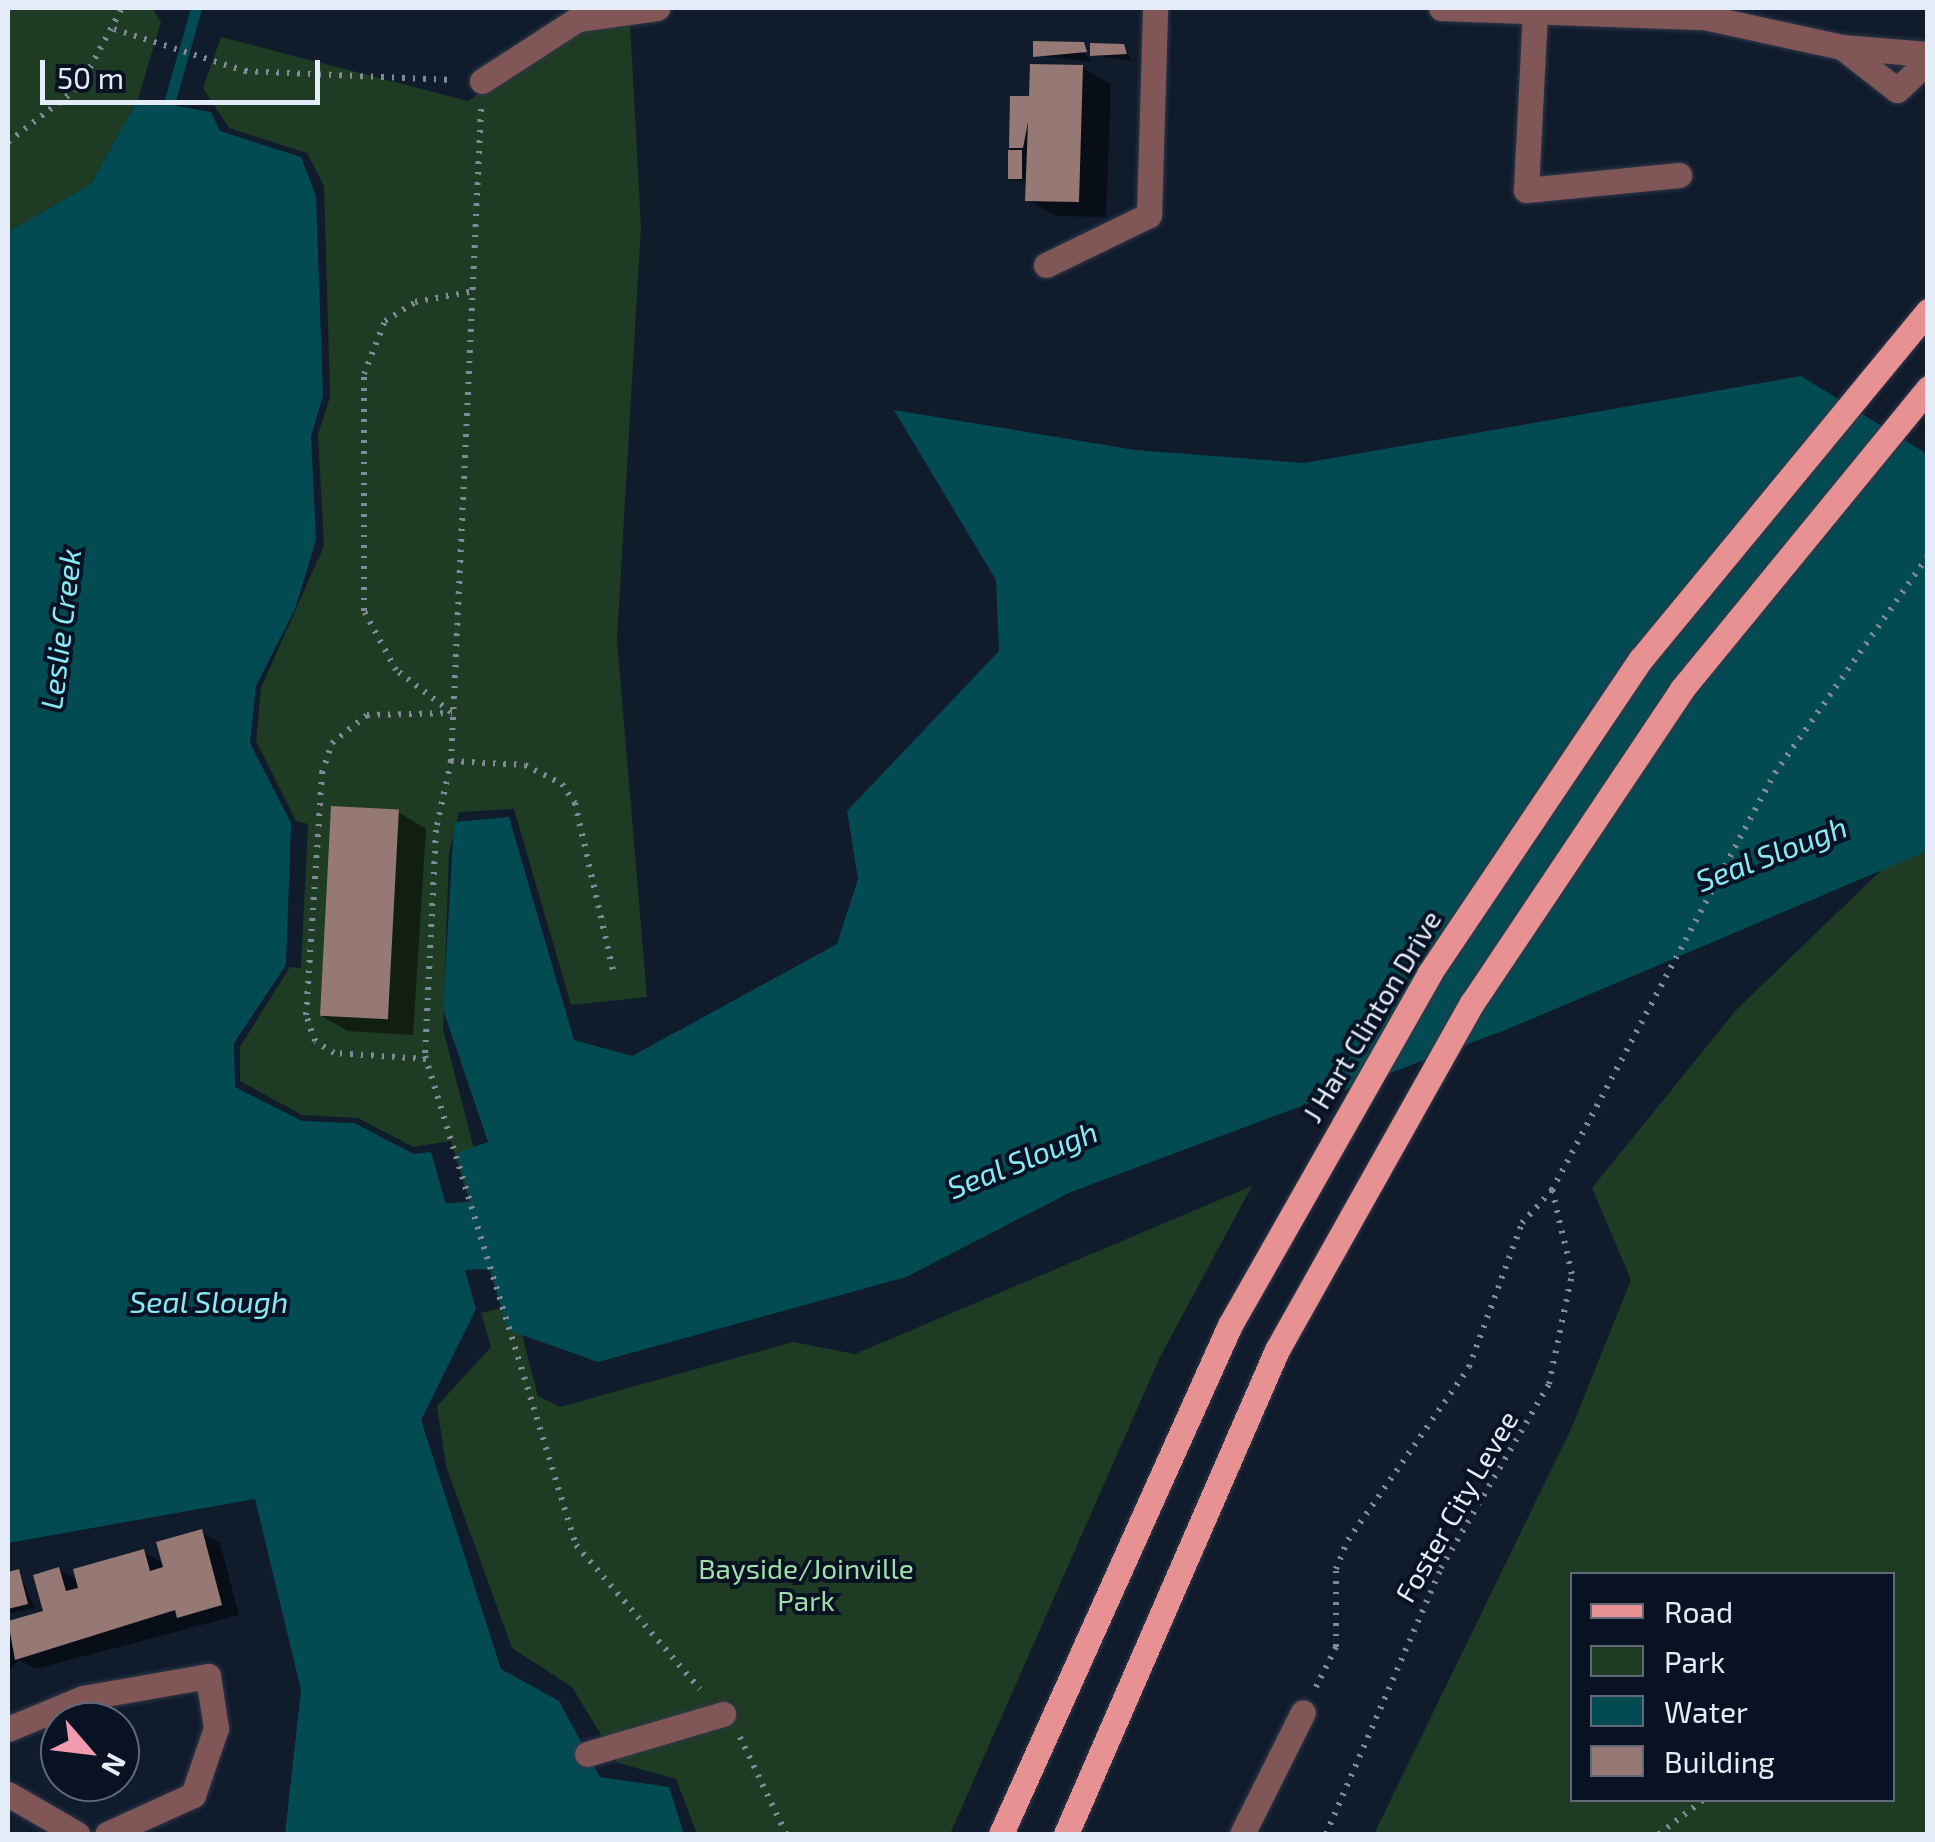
<!DOCTYPE html>
<html>
<head>
<meta charset="utf-8">
<style>
	body { margin:0 }
	#map { position:relative; width:1935px; height:1842px; overflow:hidden; background:#101b2c; font-family:"Exo 2",sans-serif }
	div>[style] { position:absolute }
	.green>* { inset:0; background:#1e3b23 }
	.water>* { inset:0; background:#034b53 }
	.shadow>* { inset:0; background:#0007 }
	.stream>* { height:11px; margin:-5.5px; padding:0 5.5px; transform-origin:5.5px; border-radius:5.5px; background:#034b53 }
	.river>* { height:68px; margin:-34px; padding:0 34px; transform-origin:34px; border-radius:34px; background:#034b53 }
	.building>* { inset:0; background:#967975; transform-origin:0 0 }
	.path>* { height:6px; margin-top:-3px; transform-origin:0; background:repeating-linear-gradient(90deg,#818a98 0 2.5px,transparent 0 10.5px) }
	.roads { filter:drop-shadow(0 0 2px #2e3849) drop-shadow(0 0 2px #2e3849) }
	.minor>* { height:25px; margin:-12.5px; padding:0 12.5px; transform-origin:12.5px; border-radius:12.5px; background:#805656 }
	.major>* { height:25px; margin:-12.5px; padding:0 12.5px; transform-origin:12.5px; border-radius:12.5px; background:#e89192 }
	span { translate:-50% -50%; white-space:nowrap; text-align:center; line-height:1.15; -webkit-text-stroke:8px #081222; paint-order:stroke }
	.street-label { font-size:28px; color:#e4ecf8 }
	.park-label { font-size:28px; color:#a2deaa }
	.water-label { font-size:30px; color:#88e9f7; font-style:italic }
	.frame { position:absolute; inset:0; border:10px solid #e4ecf8; pointer-events:none }
	.legend { position:absolute; left:1570px; top:1572px; width:325px; height:230px; box-sizing:border-box; background:#081222; border:2px solid #606978; margin:0; padding:12px 18px; list-style:none; font-size:30px; color:#e4ecf8 }
	.legend li { display:flex; align-items:center; gap:20px; height:50px }
	.legend b { width:50px; border:2px solid #606978 }
	.north { position:absolute; left:40px; top:1702px; width:100px; height:100px; box-sizing:border-box; background:#081222; border:2px solid #606978; border-radius:50%; rotate:118deg; font-size:28px; font-weight:700; line-height:40px; text-align:center; color:#e4ecf8 }
	.north::after { content:''; display:block; margin:auto; width:35px; height:45px; background:#f29aaf; clip-path:polygon(50% 0,100% 100%,50% 72%,0 100%) }
	.scale { position:absolute; left:40px; top:60px; width:280px; height:45px; box-sizing:border-box; border:5px solid #e4ecf8; border-top:0; padding-left:12px; font-size:30px; line-height:35px; white-space:nowrap; color:#e4ecf8; -webkit-text-stroke:8px #081222; paint-order:stroke }
</style>
</head>
<body>
<div id="map">
	<div class="green">
		<i style="clip-path:polygon(8px 8px,152px 8px,161px 22px,138px 99px,91px 184px,8px 232px)"></i>
		<i style="clip-path:polygon(630px 23px,641px 226px,617px 640px,647px 997px,571px 1005px,514px 809px,459px 812px,449px 853px,443px 1029px,538px 1396px,560px 1407px,793px 1342px,855px 1354px,1252px 1186px,1160px 1357px,950px 1834px,697px 1834px,676px 1779px,618px 1763px,572px 1687px,512px 1648px,446px 1466px,437px 1406px,491px 1347px,481px 1313px,501px 1308px,451px 1141px,413px 1147px,358px 1118px,302px 1115px,240px 1081px,240px 1047px,290px 967px,301px 968px,308px 824px,296px 821px,256px 741px,261px 688px,324px 546px,318px 434px,330px 397px,324px 186px,307px 153px,229px 128px,203px 88px,221px 37px,468px 101px,578px 26px)"></i>
		<i style="clip-path:polygon(evenodd,1927px 851px,1927px 1834px,1374px 1834px,1571px 1429px,1631px 1280px,1592px 1188px,1737px 1009px,1892px 860px,1927px 851px,1572px 1574px,1892px 1574px,1892px 1800px,1572px 1800px,1572px 1574px)"></i>
	</div>
	<div class="water">
		<i style="clip-path:polygon(138px 99px,211px 112px,220px 131px,301px 157px,316px 196px,323px 396px,311px 436px,316px 540px,295px 609px,256px 686px,250px 743px,291px 823px,286px 965px,234px 1043px,235px 1087px,302px 1121px,354px 1123px,414px 1154px,431px 1152px,476px 1309px,421px 1420px,501px 1669px,559px 1701px,600px 1777px,669px 1787px,684px 1834px,285px 1834px,301px 1690px,255px 1499px,8px 1543px,8px 232px,91px 184px)"></i>
		<i style="clip-path:polygon(1801px 376px,1927px 454px,1927px 851px,1508px 1029px,1071px 1192px,906px 1277px,598px 1362px,508px 1330px,457px 1153px,488px 1142px,443px 1009px,454px 822px,509px 817px,574px 1040px,632px 1056px,837px 944px,858px 879px,847px 811px,999px 651px,996px 580px,894px 410px,1135px 450px,1304px 463px)"></i>
	</div>
	<div class="shadow">
		<i style="clip-path:polygon(1124px 46px,1132px 61px,1092px 55px)"></i>
		<i style="clip-path:polygon(1083px 51px,1092px 62px,1035px 55px)"></i>
		<i style="clip-path:polygon(1083px 68px,1111px 84px,1106px 217px,1056px 216px,1028px 200px,1029px 183px,1009px 178px,1013px 98px,1031px 99px)"></i>
		<i style="clip-path:polygon(398px 812px,426px 829px,413px 1035px,348px 1031px,320px 1015px)"></i>
		<i style="clip-path:polygon(201px 1532px,220px 1543px,239px 1615px,36px 1669px,19px 1660px,8px 1672px,8px 1624px,46px 1613px,59px 1570px,79px 1581px,143px 1552px,165px 1564px)"></i>
		<i style="clip-path:polygon(18px 1571px,35px 1608px,8px 1613px,8px 1574px)"></i>
	</div>
	<div class="stream">
		<i style="left:166px;top:114px;width:110px;rotate:-74.2deg"></i>
	</div>
	<div class="river">
		<i style="left:363px;top:1244px;width:118px;rotate:-4.4deg"></i>
		<i style="left:481px;top:1235px;width:90px;rotate:4.4deg"></i>
	</div>
	<div class="building">
		<i style="clip-path:polygon(1033px 41px,1084px 42px,1087px 52px,1033px 57px)"></i>
		<i style="clip-path:polygon(1090px 43px,1124px 44px,1127px 54px,1090px 56px)"></i>
		<i style="clip-path:polygon(1030px 64px,1083px 65px,1079px 202px,1025px 201px,1028px 122px,1023px 148px,1009px 148px,1010px 96px,1029px 96px)"></i>
		<i style="left:1008px;top:150px;width:14px;height:29px"></i>
		<i style="left:331px;top:806px;width:68px;height:210px;rotate:3deg"></i>
		<i style="clip-path:polygon(202px 1529px,222px 1605px,177px 1618px,175px 1610px,15px 1660px,8px 1621px,43px 1611px,33px 1575px,59px 1567px,66px 1591px,78px 1588px,73px 1569px,144px 1549px,150px 1571px,163px 1567px,156px 1542px)"></i>
		<i style="clip-path:polygon(19px 1569px,28px 1604px,8px 1609px,8px 1572px)"></i>
	</div>
	<div class="path">
		<i style="left:114px;top:29px;width:138px;rotate:17.8deg"></i>
		<i style="left:245px;top:71px;width:208px;rotate:2.5deg"></i>
		<i style="left:481px;top:109px;width:653px;rotate:92.63deg"></i>
		<i style="left:451px;top:761px;width:71px;rotate:102.3deg"></i>
		<i style="left:436px;top:830px;width:226px;rotate:92.8deg"></i>
		<i style="left:425px;top:1056px;width:512px;rotate:72.84deg"></i>
		<i style="left:576px;top:1545px;width:190px;rotate:49.3deg"></i>
		<i style="left:8px;top:142px;width:91px;rotate:-37.9deg"></i>
		<i style="left:80px;top:86px;width:89px;rotate:-61.7deg"></i>
		<i style="left:451px;top:712px;width:69px;rotate:-142.6deg"></i>
		<i style="left:396px;top:670px;width:67px;rotate:-118.5deg"></i>
		<i style="left:364px;top:611px;width:237px;rotate:-90deg"></i>
		<i style="left:364px;top:374px;width:57px;rotate:-68.4deg"></i>
		<i style="left:385px;top:321px;width:36px;rotate:-32deg"></i>
		<i style="left:415px;top:302px;width:60px;rotate:-10.6deg"></i>
		<i style="left:451px;top:761px;width:74px;rotate:3.1deg"></i>
		<i style="left:525px;top:765px;width:42px;rotate:27.2deg"></i>
		<i style="left:562px;top:784px;width:23px;rotate:56deg"></i>
		<i style="left:575px;top:803px;width:171px;rotate:77.2deg"></i>
		<i style="left:426px;top:1059px;width:92px;rotate:-176.3deg"></i>
		<i style="left:334px;top:1053px;width:22px;rotate:-148deg"></i>
		<i style="left:315px;top:1041px;width:28px;rotate:-109deg"></i>
		<i style="left:306px;top:1015px;width:243px;rotate:-86.2deg"></i>
		<i style="left:322px;top:773px;width:32px;rotate:-72deg"></i>
		<i style="left:332px;top:743px;width:45px;rotate:-38.7deg"></i>
		<i style="left:367px;top:715px;width:85px;rotate:-1.3deg"></i>
		<i style="left:1316px;top:1687px;width:45px;rotate:-63.4deg"></i>
		<i style="left:1336px;top:1647px;width:78px;rotate:-90deg"></i>
		<i style="left:1336px;top:1569px;width:31px;rotate:-68deg"></i>
		<i style="left:1348px;top:1540px;width:211px;rotate:-55deg"></i>
		<i style="left:1469px;top:1367px;width:153px;rotate:-69.8deg"></i>
		<i style="left:1522px;top:1223px;width:45px;rotate:-47.7deg"></i>
		<i style="left:1552px;top:1190px;width:473px;rotate:-61.9deg"></i>
		<i style="left:1775px;top:773px;width:266px;rotate:-54.8deg"></i>
		<i style="left:740px;top:1737px;width:107px;rotate:64.6deg"></i>
		<i style="left:1326px;top:1834px;width:290px;rotate:-66.6deg"></i>
		<i style="left:1441px;top:1568px;width:213px;rotate:-59.6deg"></i>
		<i style="left:1549px;top:1384px;width:112px;rotate:-78.2deg"></i>
		<i style="left:1572px;top:1274px;width:86px;rotate:-103.4deg"></i>
		<i style="left:1659px;top:1834px;width:56px;rotate:-37.7deg"></i>
	</div>
	<div class="roads">
		<div class="minor">
			<i style="left:1441px;top:8px;width:263px;rotate:2deg"></i>
			<i style="left:1704px;top:17px;width:141px;rotate:12.3deg"></i>
			<i style="left:1842px;top:47px;width:86px;rotate:4.7deg"></i>
			<i style="left:1535px;top:11px;width:179px;rotate:92.9deg"></i>
			<i style="left:1526px;top:190px;width:154px;rotate:-5.6deg"></i>
			<i style="left:1843px;top:48px;width:68px;rotate:37.9deg"></i>
			<i style="left:1897px;top:90px;width:42px;rotate:-43.1deg"></i>
			<i style="left:482px;top:81px;width:114px;rotate:-32.9deg"></i>
			<i style="left:578px;top:19px;width:80px;rotate:-7.9deg"></i>
			<i style="left:1046px;top:265px;width:114px;rotate:-25.9deg"></i>
			<i style="left:1149px;top:215px;width:207px;rotate:-88.3deg"></i>
			<i style="left:8px;top:1729px;width:81px;rotate:-22.5deg"></i>
			<i style="left:83px;top:1698px;width:127px;rotate:-10deg"></i>
			<i style="left:208px;top:1676px;width:53px;rotate:81.3deg"></i>
			<i style="left:216px;top:1728px;width:71px;rotate:108.9deg"></i>
			<i style="left:193px;top:1795px;width:94px;rotate:155.6deg"></i>
			<i style="left:587px;top:1754px;width:142px;rotate:-16.4deg"></i>
			<i style="left:8px;top:1794px;width:80px;rotate:30.1deg"></i>
			<i style="left:1242px;top:1834px;width:136px;rotate:-63.4deg"></i>
		</div>
		<div class="major">
			<i style="left:1001px;top:1834px;width:558px;rotate:-65.78deg"></i>
			<i style="left:1230px;top:1325px;width:403px;rotate:-60.4deg"></i>
			<i style="left:1429px;top:974px;width:380px;rotate:-56.1deg"></i>
			<i style="left:1641px;top:659px;width:451px;rotate:-50.5deg"></i>
			<i style="left:1066px;top:1834px;width:528px;rotate:-66.45deg"></i>
			<i style="left:1277px;top:1350px;width:398px;rotate:-60.7deg"></i>
			<i style="left:1472px;top:1003px;width:378px;rotate:-56.2deg"></i>
			<i style="left:1682px;top:689px;width:389px;rotate:-50.7deg"></i>
		</div>
	</div>
	<div class="street-label">
		<span style="left:1371px;top:1016px;rotate:-59deg">J Hart Clinton Drive</span>
		<span style="left:1456px;top:1506px;rotate:-60deg">Foster City Levee</span>
	</div>
	<div class="park-label">
		<span style="left:806px;top:1584px">Bayside/Joinville<br>Park</span>
	</div>
	<div class="water-label">
		<span style="left:60px;top:629px;rotate:-83deg">Leslie Creek</span>
		<span style="left:1771px;top:853px;rotate:-21deg">Seal Slough</span>
		<span style="left:1022px;top:1159px;rotate:-22deg">Seal Slough</span>
		<span style="left:209px;top:1301px">Seal Slough</span>
	</div>
	<div class="frame"></div>
	<ul class="legend">
	<li><b style="height:12px;background:#e89192"></b>Road</li>
	<li><b style="height:28px;background:#1e3b23"></b>Park</li>
	<li><b style="height:28px;background:#034b53"></b>Water</li>
	<li><b style="height:28px;background:#967975"></b>Building</li>
	</ul>
	<div class="north">N</div>
	<div class="scale">50 m</div>
</div>
</body>
</html>
